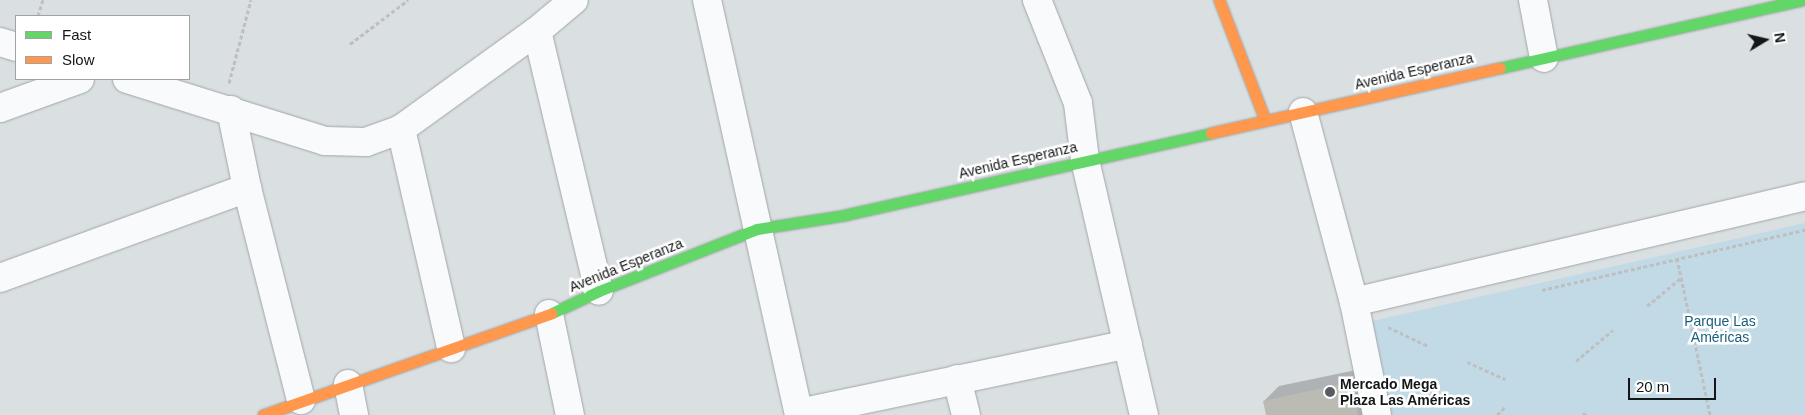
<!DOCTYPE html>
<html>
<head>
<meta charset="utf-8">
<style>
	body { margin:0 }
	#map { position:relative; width:1805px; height:415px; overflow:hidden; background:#dadfe2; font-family:Arial,sans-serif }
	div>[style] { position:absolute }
	.green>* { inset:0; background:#c2dae6 }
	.shadow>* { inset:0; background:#0003 }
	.building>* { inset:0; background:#babbb3 }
	.path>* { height:3px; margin-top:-1.5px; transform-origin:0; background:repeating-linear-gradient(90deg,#bdbfc0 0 4px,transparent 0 6.5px) }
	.roads { filter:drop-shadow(0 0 1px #a2a6a8) drop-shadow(0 0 1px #a2a6a8) }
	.street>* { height:28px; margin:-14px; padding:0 14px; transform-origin:14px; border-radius:14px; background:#f9fafb }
	.fast>* { height:11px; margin:-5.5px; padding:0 5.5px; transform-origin:5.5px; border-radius:5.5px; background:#63d668 }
	.slow>* { height:11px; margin:-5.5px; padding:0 5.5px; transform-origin:5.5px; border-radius:5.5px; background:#ff974d }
	.dots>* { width:14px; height:14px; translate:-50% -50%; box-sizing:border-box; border:2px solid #fff; border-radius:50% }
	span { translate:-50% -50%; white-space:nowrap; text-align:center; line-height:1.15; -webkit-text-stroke:5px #fff; paint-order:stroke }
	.street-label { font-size:14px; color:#141718 }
	.park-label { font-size:14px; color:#175d7b }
	.poi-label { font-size:14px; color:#141718; font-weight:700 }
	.left { translate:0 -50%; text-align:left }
	.legend { position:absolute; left:15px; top:15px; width:175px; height:65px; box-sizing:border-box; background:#fff; border:1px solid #a1a2a3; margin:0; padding:6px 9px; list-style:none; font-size:15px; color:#141718 }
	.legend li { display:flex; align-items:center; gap:10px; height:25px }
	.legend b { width:25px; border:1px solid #a1a2a3 }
	.north { position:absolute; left:1740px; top:15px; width:50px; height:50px; -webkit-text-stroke:4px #fff; paint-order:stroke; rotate:81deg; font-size:14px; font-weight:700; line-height:20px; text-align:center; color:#141718 }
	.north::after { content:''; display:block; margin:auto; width:18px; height:22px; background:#141718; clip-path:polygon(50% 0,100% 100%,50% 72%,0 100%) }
	.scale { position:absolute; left:1628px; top:378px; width:88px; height:22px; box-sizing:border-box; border:2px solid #141718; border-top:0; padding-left:6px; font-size:15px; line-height:18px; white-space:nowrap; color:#141718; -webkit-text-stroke:4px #fff; paint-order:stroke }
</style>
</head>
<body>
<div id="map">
	<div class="green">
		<i style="clip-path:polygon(1805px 223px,1805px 415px,1389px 415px,1368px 322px)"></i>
	</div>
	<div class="shadow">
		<i style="clip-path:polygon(1366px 368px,1376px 415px,1267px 415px,1264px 401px,1279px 386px)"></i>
	</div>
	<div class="building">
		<i style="clip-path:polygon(1351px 382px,1358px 415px,1266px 415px,1263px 401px)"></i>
	</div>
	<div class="path">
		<i style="left:38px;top:16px;width:17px;rotate:-73deg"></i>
		<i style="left:350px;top:44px;width:73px;rotate:-37.2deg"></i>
		<i style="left:229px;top:83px;width:86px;rotate:-75.2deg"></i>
		<i style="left:1677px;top:258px;width:160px;rotate:78.1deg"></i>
		<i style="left:1542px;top:290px;width:270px;rotate:-12.9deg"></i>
		<i style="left:1647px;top:306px;width:44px;rotate:-39.5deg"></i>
		<i style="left:1388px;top:327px;width:44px;rotate:25.4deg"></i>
		<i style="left:1576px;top:361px;width:48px;rotate:-40deg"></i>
		<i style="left:1467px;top:362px;width:42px;rotate:24.1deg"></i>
		<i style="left:1583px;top:413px;width:4px;rotate:34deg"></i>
		<i style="left:1497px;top:415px;width:11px;rotate:-45deg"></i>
	</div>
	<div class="roads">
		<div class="street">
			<i style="left:707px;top:0;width:425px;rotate:77.5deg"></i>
			<i style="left:1037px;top:0;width:111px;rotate:68.3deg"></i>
			<i style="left:1078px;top:103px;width:57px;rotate:83deg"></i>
			<i style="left:1085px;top:160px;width:262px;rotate:77deg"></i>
			<i style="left:1533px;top:0;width:59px;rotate:79.3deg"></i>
			<i style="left:537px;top:31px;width:267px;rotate:76.6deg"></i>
			<i style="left:0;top:42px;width:17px;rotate:17deg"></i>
			<i style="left:127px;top:79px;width:207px;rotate:17.4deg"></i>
			<i style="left:325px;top:141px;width:41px;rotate:1.4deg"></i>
			<i style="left:366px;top:142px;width:37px;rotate:-20deg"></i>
			<i style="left:401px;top:129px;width:168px;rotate:-35.8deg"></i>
			<i style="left:537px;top:31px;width:48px;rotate:-40deg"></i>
			<i style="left:0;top:108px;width:85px;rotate:-19.9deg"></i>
			<i style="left:231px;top:110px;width:80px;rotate:78.4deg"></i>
			<i style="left:247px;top:188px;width:219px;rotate:75.7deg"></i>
			<i style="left:1303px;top:112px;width:197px;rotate:75deg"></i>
			<i style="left:1354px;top:302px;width:115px;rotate:78.5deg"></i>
			<i style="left:401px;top:129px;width:225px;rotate:77.1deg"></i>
			<i style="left:0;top:278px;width:263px;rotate:-20deg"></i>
			<i style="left:1354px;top:302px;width:463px;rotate:-13.2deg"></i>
			<i style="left:549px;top:314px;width:103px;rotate:78.3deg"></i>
			<i style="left:957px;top:379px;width:37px;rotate:76deg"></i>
			<i style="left:348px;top:384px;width:32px;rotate:79deg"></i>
			<i style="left:799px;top:413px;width:336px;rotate:-11.8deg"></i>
		</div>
		<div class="fast">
			<i style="left:1500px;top:68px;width:309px;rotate:-12.7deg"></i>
			<i style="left:552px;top:313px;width:52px;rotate:-25.1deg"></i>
			<i style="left:599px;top:291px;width:170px;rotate:-21.4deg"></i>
			<i style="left:757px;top:229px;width:89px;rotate:-9deg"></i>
			<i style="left:845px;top:215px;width:375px;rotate:-12.6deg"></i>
		</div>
		<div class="slow">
			<i style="left:1219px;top:0;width:129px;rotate:69deg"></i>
			<i style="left:1211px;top:133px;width:296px;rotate:-12.7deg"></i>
			<i style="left:263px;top:415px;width:306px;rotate:-19.4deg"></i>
		</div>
	</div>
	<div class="dots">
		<i style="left:1330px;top:392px;background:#595d5f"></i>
	</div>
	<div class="street-label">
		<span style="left:1414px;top:71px;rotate:-13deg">Avenida Esperanza</span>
		<span style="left:1018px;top:160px;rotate:-13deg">Avenida Esperanza</span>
		<span style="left:626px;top:265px;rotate:-22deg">Avenida Esperanza</span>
	</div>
	<div class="park-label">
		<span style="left:1720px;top:329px">Parque Las<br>Américas</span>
	</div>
	<div class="poi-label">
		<span class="left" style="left:1340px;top:392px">Mercado Mega<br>Plaza Las Américas</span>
	</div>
	<ul class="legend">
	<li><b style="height:6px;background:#63d668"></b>Fast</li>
	<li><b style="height:6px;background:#ff974d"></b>Slow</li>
	</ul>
	<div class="north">N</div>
	<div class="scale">20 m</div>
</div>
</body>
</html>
